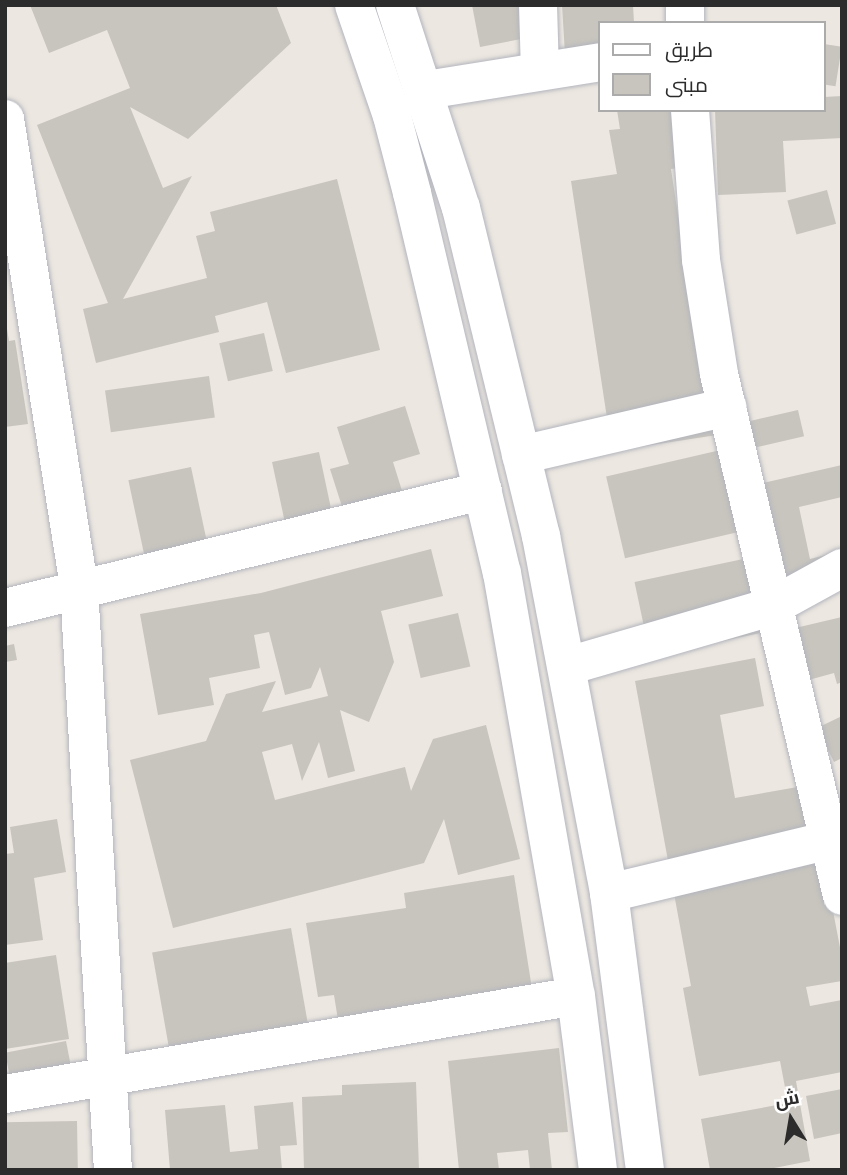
<!DOCTYPE html>
<html>
<head>
<meta charset="utf-8">
<style>
	body { margin:0 }
	#map { position:relative; width:847px; height:1175px; overflow:hidden; background:#ece7e0; font-family:"Public Sans",Cairo,sans-serif }
	div>[style] { position:absolute }
	.building>* { inset:0; background:#c8c5be; transform-origin:0 0 }
	.roads { filter:drop-shadow(0 0 2px #b3b5be) drop-shadow(0 0 2px #b3b5be) }
	.minor>* { height:38px; margin:-19px; padding:0 19px; transform-origin:19px; border-radius:19px; background:#fff }
	span { translate:-50% -50%; white-space:nowrap; text-align:center; line-height:1.15; -webkit-text-stroke:6px #fff; paint-order:stroke }
	.frame { position:absolute; inset:0; border:7px solid #2c2c2c; pointer-events:none }
	.legend { position:absolute; left:598px; top:21px; width:228px; height:91px; box-sizing:border-box; background:#fff; border:2px solid #ababab; margin:0; padding:9px 12px; list-style:none; font-size:21px; color:#2c2c2c }
	.legend li { display:flex; align-items:center; gap:14px; height:35px }
	.legend b { width:35px; border:2px solid #ababab }
	.north { position:absolute; left:756px; top:1084px; width:70px; height:70px; -webkit-text-stroke:5px #fff; paint-order:stroke; rotate:349deg; font-size:19px; font-weight:700; line-height:28px; text-align:center; color:#2c2c2c }
	.north::after { content:''; display:block; margin:auto; width:24px; height:32px; background:#2c2c2c; clip-path:polygon(50% 0,100% 100%,50% 72%,0 100%) }
</style>
</head>
<body>
<div id="map">
	<div class="building">
		<i style="clip-path:polygon(30px 5px,276px 5px,291px 43px,188px 139px,130px 107px,163px 188px,192px 176px,123px 299px,207px 278px,196px 236px,215px 231px,210px 212px,337px 179px,380px 350px,286px 373px,267px 302px,215px 316px,219px 332px,96px 363px,83px 309px,108px 303px,37px 125px,130px 88px,107px 30px,49px 53px)"></i>
		<i style="clip-path:polygon(472px 5px,526px 5px,532px 37px,480px 47px)"></i>
		<i style="clip-path:polygon(562px 5px,633px 5px,634px 23px,600px 23px,600px 52px,565px 54px)"></i>
		<i style="left:824px;top:44px;width:18px;height:40px;rotate:9deg"></i>
		<i style="clip-path:polygon(842px 96px,842px 138px,783px 141px,786px 192px,718px 195px,715px 110px,824px 110px,824px 97px)"></i>
		<i style="clip-path:polygon(617px 110px,684px 110px,686px 167px,671px 169px,699px 354px,717px 435px,612px 451px,571px 181px,617px 174px,609px 130px,620px 129px)"></i>
		<i style="left:827px;top:190px;width:35px;height:41px;rotate:75deg"></i>
		<i style="clip-path:polygon(7px 329px,9px 341px,15px 340px,28px 424px,5px 427px)"></i>
		<i style="left:264px;top:333px;width:39px;height:46px;rotate:77deg"></i>
		<i style="left:209px;top:376px;width:42px;height:105px;rotate:82deg"></i>
		<i style="clip-path:polygon(405px 406px,420px 454px,393px 462px,413px 526px,354px 544px,330px 469px,349px 464px,337px 427px)"></i>
		<i style="left:798px;top:410px;width:27px;height:59px;rotate:77deg"></i>
		<i style="left:725px;top:449px;width:84px;height:122px;rotate:77deg"></i>
		<i style="left:319px;top:452px;width:90px;height:48px;rotate:78deg"></i>
		<i style="clip-path:polygon(842px 465px,842px 497px,799px 507px,810px 559px,842px 551px,788px 592px,763px 483px)"></i>
		<i style="left:191px;top:467px;width:110px;height:64px;rotate:78deg"></i>
		<i style="clip-path:polygon(431px 549px,443px 596px,381px 611px,394px 662px,369px 722px,340px 710px,355px 771px,328px 778px,319px 742px,302px 781px,292px 744px,262px 752px,275px 800px,405px 767px,411px 791px,433px 739px,486px 725px,520px 859px,458px 875px,444px 819px,424px 863px,173px 928px,130px 760px,206px 741px,226px 694px,276px 681px,262px 712px,328px 696px,320px 667px,311px 688px,285px 695px,269px 632px,254px 635px,260px 668px,209px 678px,214px 705px,158px 715px,140px 614px,261px 593px)"></i>
		<i style="left:748px;top:558px;width:76px;height:116px;rotate:78deg"></i>
		<i style="left:458px;top:613px;width:55px;height:51px;rotate:77deg"></i>
		<i style="clip-path:polygon(842px 617px,842px 682px,837px 684px,834px 673px,805px 681px,791px 629px)"></i>
		<i style="clip-path:polygon(14px 644px,17px 660px,5px 662px,5px 646px)"></i>
		<i style="clip-path:polygon(755px 658px,764px 706px,720px 715px,735px 798px,809px 785px,842px 958px,842px 981px,806px 987px,810px 1006px,842px 1000px,842px 1072px,796px 1081px,810px 1161px,764px 1170px,710px 1170px,701px 1119px,788px 1103px,780px 1061px,699px 1076px,683px 988px,691px 986px,635px 681px)"></i>
		<i style="clip-path:polygon(842px 716px,842px 758px,834px 762px,817px 728px)"></i>
		<i style="clip-path:polygon(57px 819px,66px 872px,34px 878px,43px 940px,5px 945px,5px 854px,14px 853px,10px 827px)"></i>
		<i style="clip-path:polygon(514px 875px,536px 1014px,342px 1045px,334px 995px,318px 997px,306px 923px,406px 908px,404px 893px)"></i>
		<i style="left:291px;top:928px;width:121px;height:141px;rotate:80deg"></i>
		<i style="clip-path:polygon(56px 955px,69px 1039px,5px 1049px,5px 963px)"></i>
		<i style="left:66px;top:1041px;width:38px;height:62px;rotate:79deg"></i>
		<i style="clip-path:polygon(559px 1048px,568px 1132px,548px 1133px,552px 1170px,530px 1170px,528px 1150px,497px 1153px,499px 1170px,459px 1170px,448px 1061px)"></i>
		<i style="clip-path:polygon(416px 1082px,419px 1170px,304px 1170px,302px 1097px,342px 1095px,342px 1085px)"></i>
		<i style="clip-path:polygon(842px 1089px,842px 1133px,814px 1139px,806px 1096px)"></i>
		<i style="clip-path:polygon(293px 1102px,297px 1145px,280px 1146px,282px 1170px,170px 1170px,165px 1110px,225px 1105px,230px 1152px,258px 1149px,254px 1106px)"></i>
		<i style="left:77px;top:1121px;width:49px;height:72px;rotate:89deg"></i>
	</div>
	<div class="roads">
		<div class="minor">
			<i style="left:354px;top:5px;width:117px;rotate:71.1deg"></i>
			<i style="left:392px;top:116px;width:80px;rotate:75.4deg"></i>
			<i style="left:412px;top:193px;width:391px;rotate:76.7deg"></i>
			<i style="left:502px;top:573px;width:429px;rotate:80.1deg"></i>
			<i style="left:576px;top:996px;width:175px;rotate:82.8deg"></i>
			<i style="left:395px;top:5px;width:213px;rotate:72deg"></i>
			<i style="left:461px;top:208px;width:338px;rotate:76.3deg"></i>
			<i style="left:541px;top:536px;width:363px;rotate:79.2deg"></i>
			<i style="left:609px;top:893px;width:279px;rotate:82.6deg"></i>
			<i style="left:538px;top:5px;width:66px;rotate:88.3deg"></i>
			<i style="left:685px;top:5px;width:18px;rotate:90deg"></i>
			<i style="left:426px;top:90px;width:176px;rotate:-9.1deg"></i>
			<i style="left:690px;top:110px;width:150px;rotate:85.8deg"></i>
			<i style="left:701px;top:260px;width:115px;rotate:81deg"></i>
			<i style="left:719px;top:374px;width:536px;rotate:76.74deg"></i>
			<i style="left:5px;top:119px;width:475px;rotate:81deg"></i>
			<i style="left:79px;top:588px;width:583px;rotate:86.66deg"></i>
			<i style="left:521px;top:455px;width:212px;rotate:-13.1deg"></i>
			<i style="left:5px;top:608px;width:492px;rotate:-13.8deg"></i>
			<i style="left:568px;top:666px;width:211px;rotate:-16.2deg"></i>
			<i style="left:771px;top:607px;width:81px;rotate:-28.8deg"></i>
			<i style="left:609px;top:893px;width:223px;rotate:-13.5deg"></i>
			<i style="left:826px;top:841px;width:19px;rotate:-32deg"></i>
			<i style="left:5px;top:1094px;width:579px;rotate:-9.74deg"></i>
		</div>
	</div>
	<div class="frame"></div>
	<ul class="legend">
	<li><b style="height:9px;background:#fff"></b>طريق</li>
	<li><b style="height:19px;background:#c8c5be"></b>مبنى</li>
	</ul>
	<div class="north">ش</div>
</div>
</body>
</html>
